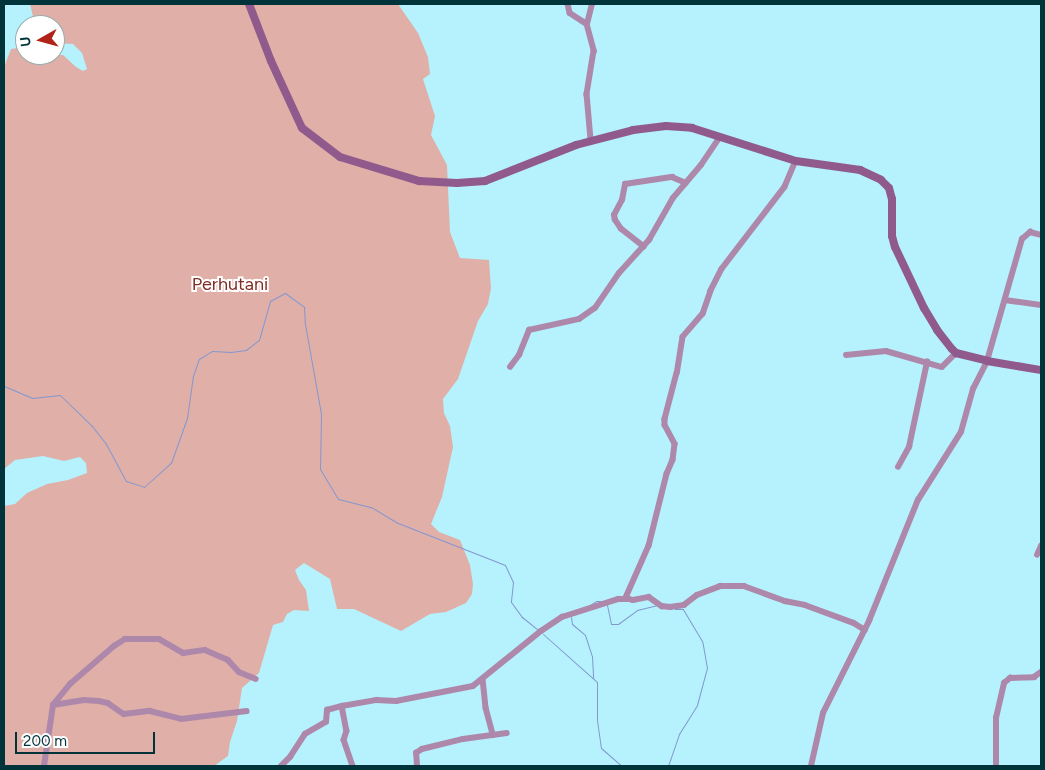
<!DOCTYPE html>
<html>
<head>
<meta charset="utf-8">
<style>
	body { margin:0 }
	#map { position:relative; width:1045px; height:770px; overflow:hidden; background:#b5f2fd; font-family:Figtree,sans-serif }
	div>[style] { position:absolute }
	.green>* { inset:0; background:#e0b0a8 }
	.stream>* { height:1px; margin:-0.5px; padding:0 0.5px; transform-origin:0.5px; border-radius:0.5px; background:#8397cf }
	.street>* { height:5.5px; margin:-2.75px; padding:0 2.75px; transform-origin:2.75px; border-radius:2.75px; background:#ae88ab }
	.secondary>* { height:8px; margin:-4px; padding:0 4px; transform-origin:4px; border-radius:4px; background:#915a8d }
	span { translate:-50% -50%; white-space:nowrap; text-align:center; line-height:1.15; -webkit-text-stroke:4px #fff; paint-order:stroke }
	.park-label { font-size:18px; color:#802d24 }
	.frame { position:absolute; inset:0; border:5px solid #00333a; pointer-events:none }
	.north { position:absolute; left:15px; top:15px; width:50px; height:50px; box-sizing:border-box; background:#fff; border:1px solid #99adb0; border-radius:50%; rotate:263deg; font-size:14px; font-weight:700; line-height:20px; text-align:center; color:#00333a }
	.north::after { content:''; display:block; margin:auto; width:18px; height:22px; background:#b12218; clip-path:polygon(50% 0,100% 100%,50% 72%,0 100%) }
	.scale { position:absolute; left:15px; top:732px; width:140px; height:22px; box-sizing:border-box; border:2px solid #00333a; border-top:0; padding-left:6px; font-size:15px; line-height:18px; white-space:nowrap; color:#00333a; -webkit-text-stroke:4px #fff; paint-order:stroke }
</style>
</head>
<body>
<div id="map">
	<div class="green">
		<i style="clip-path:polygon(30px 4px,398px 4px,418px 33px,428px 57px,430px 74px,423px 79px,435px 116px,431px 135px,447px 165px,450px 232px,460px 258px,489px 260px,491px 288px,488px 304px,478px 321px,458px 379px,443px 399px,444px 413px,450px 426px,453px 447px,442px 497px,431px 524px,439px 532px,460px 540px,470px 565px,473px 584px,472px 594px,466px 603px,446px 612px,430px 614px,401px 631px,354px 609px,337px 609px,330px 579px,304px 563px,295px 570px,299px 580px,306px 590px,309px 611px,294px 610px,287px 614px,283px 622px,273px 625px,259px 673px,242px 688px,237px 721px,230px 742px,228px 756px,214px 766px,4px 766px,4px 506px,15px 504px,27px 493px,47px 484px,68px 480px,87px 473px,86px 463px,80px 457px,64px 461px,43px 456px,15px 460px,4px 469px,4px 67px,11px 49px,25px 47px,25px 55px,63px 55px,76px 67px,83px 71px,87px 69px,82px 53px,73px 44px,55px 43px,55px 25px,35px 25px)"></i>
	</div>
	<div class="stream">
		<i style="left:4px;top:386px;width:30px;rotate:23deg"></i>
		<i style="left:32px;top:398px;width:28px;rotate:-6deg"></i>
		<i style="left:60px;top:395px;width:45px;rotate:44.1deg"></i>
		<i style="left:92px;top:426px;width:23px;rotate:52deg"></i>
		<i style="left:106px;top:444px;width:42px;rotate:61.6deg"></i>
		<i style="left:126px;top:481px;width:19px;rotate:18deg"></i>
		<i style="left:144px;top:487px;width:36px;rotate:-42deg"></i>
		<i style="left:171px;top:463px;width:48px;rotate:-70.4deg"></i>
		<i style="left:187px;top:418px;width:42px;rotate:-81.9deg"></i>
		<i style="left:193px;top:376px;width:18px;rotate:-71deg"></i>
		<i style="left:199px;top:359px;width:15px;rotate:-32deg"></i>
		<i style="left:212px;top:351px;width:19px;rotate:3deg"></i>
		<i style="left:231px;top:352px;width:15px;rotate:-8deg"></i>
		<i style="left:246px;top:350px;width:16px;rotate:-38deg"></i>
		<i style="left:259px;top:340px;width:41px;rotate:-74.2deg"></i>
		<i style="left:270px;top:301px;width:17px;rotate:-28deg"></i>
		<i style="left:285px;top:293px;width:24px;rotate:36deg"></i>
		<i style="left:304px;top:307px;width:17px;rotate:87deg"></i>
		<i style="left:305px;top:324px;width:91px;rotate:79.9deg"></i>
		<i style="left:321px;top:414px;width:55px;rotate:91deg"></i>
		<i style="left:320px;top:469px;width:35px;rotate:59deg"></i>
		<i style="left:338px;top:499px;width:34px;rotate:14deg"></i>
		<i style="left:371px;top:507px;width:31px;rotate:31deg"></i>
		<i style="left:398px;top:523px;width:115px;rotate:21.4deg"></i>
		<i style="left:505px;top:565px;width:19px;rotate:65deg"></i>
		<i style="left:513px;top:582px;width:20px;rotate:96deg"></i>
		<i style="left:511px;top:602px;width:19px;rotate:54deg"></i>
		<i style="left:522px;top:617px;width:21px;rotate:39deg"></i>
		<i style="left:590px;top:605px;width:7px;rotate:-34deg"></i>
		<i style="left:596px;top:601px;width:7px"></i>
		<i style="left:607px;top:605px;width:19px;rotate:78deg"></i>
		<i style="left:611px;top:624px;width:7px"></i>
		<i style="left:618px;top:624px;width:24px;rotate:-36deg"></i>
		<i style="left:637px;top:610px;width:21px;rotate:-14deg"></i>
		<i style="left:571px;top:617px;width:7px;rotate:82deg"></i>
		<i style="left:572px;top:624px;width:17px;rotate:40deg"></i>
		<i style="left:585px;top:635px;width:22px;rotate:72deg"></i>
		<i style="left:592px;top:656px;width:22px;rotate:87deg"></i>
		<i style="left:543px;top:634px;width:72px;rotate:41.6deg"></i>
		<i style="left:597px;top:682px;width:38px;rotate:90deg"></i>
		<i style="left:597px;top:720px;width:28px;rotate:82deg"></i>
		<i style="left:601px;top:748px;width:28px;rotate:41deg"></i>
		<i style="left:668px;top:766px;width:34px;rotate:-71deg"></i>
		<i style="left:679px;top:734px;width:34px;rotate:-58deg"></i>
		<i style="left:697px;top:705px;width:38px;rotate:-75deg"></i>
		<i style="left:707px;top:668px;width:27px;rotate:-100deg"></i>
		<i style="left:702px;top:641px;width:37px;rotate:-121deg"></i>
		<i style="left:683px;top:609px;width:8px;rotate:180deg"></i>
	</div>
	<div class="street">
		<i style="left:568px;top:4px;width:9px;rotate:77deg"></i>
		<i style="left:570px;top:13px;width:20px;rotate:33deg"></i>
		<i style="left:587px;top:24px;width:28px;rotate:75deg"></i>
		<i style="left:594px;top:51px;width:44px;rotate:99.2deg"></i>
		<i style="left:587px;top:94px;width:46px;rotate:85deg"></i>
		<i style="left:587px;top:24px;width:21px;rotate:-76deg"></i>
		<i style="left:796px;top:161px;width:28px;rotate:113deg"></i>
		<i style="left:785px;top:187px;width:103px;rotate:127.5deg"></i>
		<i style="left:722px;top:269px;width:25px;rotate:117deg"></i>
		<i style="left:711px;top:291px;width:24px;rotate:109deg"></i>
		<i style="left:703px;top:314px;width:30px;rotate:131deg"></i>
		<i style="left:683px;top:337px;width:36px;rotate:99deg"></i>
		<i style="left:677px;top:373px;width:48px;rotate:104.6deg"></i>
		<i style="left:665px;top:419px;width:6px;rotate:90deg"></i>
		<i style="left:665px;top:425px;width:21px;rotate:62deg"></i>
		<i style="left:675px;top:444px;width:16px;rotate:97deg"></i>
		<i style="left:673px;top:460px;width:15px;rotate:113deg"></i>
		<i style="left:667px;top:474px;width:74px;rotate:104deg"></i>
		<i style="left:649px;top:546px;width:57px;rotate:113.9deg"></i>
		<i style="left:626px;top:598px;width:7px;rotate:16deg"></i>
		<i style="left:633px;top:600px;width:16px;rotate:-11deg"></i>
		<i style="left:649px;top:597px;width:16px;rotate:35deg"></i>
		<i style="left:662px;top:606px;width:8px;rotate:7deg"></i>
		<i style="left:670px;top:607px;width:14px;rotate:-8deg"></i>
		<i style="left:684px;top:605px;width:16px;rotate:-38deg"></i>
		<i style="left:697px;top:595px;width:25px;rotate:-21deg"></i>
		<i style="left:720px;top:586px;width:24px"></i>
		<i style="left:744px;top:586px;width:44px;rotate:20.1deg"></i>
		<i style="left:785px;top:601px;width:20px;rotate:11deg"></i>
		<i style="left:805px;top:605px;width:52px;rotate:20.2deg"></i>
		<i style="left:854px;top:623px;width:13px;rotate:32deg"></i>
		<i style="left:644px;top:247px;width:29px;rotate:-142deg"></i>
		<i style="left:621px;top:229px;width:11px;rotate:-124deg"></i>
		<i style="left:615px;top:220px;width:5px;rotate:-101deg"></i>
		<i style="left:614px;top:215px;width:17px;rotate:-62deg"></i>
		<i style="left:622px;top:200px;width:16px;rotate:-79deg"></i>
		<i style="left:625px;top:184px;width:48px;rotate:-8.5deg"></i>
		<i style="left:672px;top:177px;width:15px;rotate:23deg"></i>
		<i style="left:1005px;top:300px;width:36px;rotate:8deg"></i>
		<i style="left:846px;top:355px;width:40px;rotate:-5.7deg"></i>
		<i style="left:886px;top:351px;width:58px;rotate:15.9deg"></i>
		<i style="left:942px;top:367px;width:20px;rotate:-45deg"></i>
		<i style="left:510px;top:367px;width:15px;rotate:-53deg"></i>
		<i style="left:519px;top:355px;width:27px;rotate:-68deg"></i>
		<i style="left:529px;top:330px;width:51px;rotate:-12.4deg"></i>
		<i style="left:579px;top:319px;width:19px;rotate:-35deg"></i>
		<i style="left:595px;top:308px;width:42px;rotate:-55.6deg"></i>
		<i style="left:619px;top:273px;width:45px;rotate:-47.7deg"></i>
		<i style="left:649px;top:240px;width:48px;rotate:-60.3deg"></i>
		<i style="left:673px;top:198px;width:43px;rotate:-49.7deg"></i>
		<i style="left:701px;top:165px;width:32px;rotate:-56deg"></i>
		<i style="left:898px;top:467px;width:23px;rotate:-61deg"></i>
		<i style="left:909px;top:447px;width:87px;rotate:-78deg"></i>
		<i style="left:1037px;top:555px;width:10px;rotate:-66deg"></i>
		<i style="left:483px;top:679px;width:29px;rotate:84deg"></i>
		<i style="left:486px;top:708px;width:28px;rotate:75deg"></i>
		<i style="left:53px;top:705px;width:31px;rotate:-9deg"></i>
		<i style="left:84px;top:700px;width:15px;rotate:4deg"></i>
		<i style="left:99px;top:701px;width:9px;rotate:13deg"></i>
		<i style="left:108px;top:703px;width:19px;rotate:35deg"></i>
		<i style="left:124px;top:714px;width:26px;rotate:-7deg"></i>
		<i style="left:150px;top:711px;width:32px;rotate:14deg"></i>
		<i style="left:181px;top:719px;width:66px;rotate:-6.9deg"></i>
		<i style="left:342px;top:706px;width:35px;rotate:-10deg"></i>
		<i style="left:376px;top:700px;width:20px;rotate:3deg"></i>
		<i style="left:396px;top:701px;width:78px;rotate:-11deg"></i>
		<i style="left:473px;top:686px;width:87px;rotate:-39deg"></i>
		<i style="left:541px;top:631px;width:25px;rotate:-34deg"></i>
		<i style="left:562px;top:617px;width:59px;rotate:-17.8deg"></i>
		<i style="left:618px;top:599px;width:9px"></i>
		<i style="left:44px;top:766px;width:62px;rotate:-81.6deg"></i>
		<i style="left:53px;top:705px;width:27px;rotate:-51deg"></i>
		<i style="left:70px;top:684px;width:58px;rotate:-40.8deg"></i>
		<i style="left:114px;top:646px;width:13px;rotate:-32deg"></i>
		<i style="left:125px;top:639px;width:34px"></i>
		<i style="left:159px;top:639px;width:28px;rotate:30deg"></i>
		<i style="left:183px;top:653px;width:22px;rotate:-8deg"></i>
		<i style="left:205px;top:650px;width:25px;rotate:23deg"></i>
		<i style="left:228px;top:660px;width:16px;rotate:47deg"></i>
		<i style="left:239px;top:672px;width:18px;rotate:22deg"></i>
		<i style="left:281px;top:766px;width:13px;rotate:-45deg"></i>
		<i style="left:290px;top:757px;width:27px;rotate:-57deg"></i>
		<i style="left:305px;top:734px;width:24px;rotate:-30deg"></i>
		<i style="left:326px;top:722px;width:12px;rotate:-85deg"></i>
		<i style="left:327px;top:710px;width:16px;rotate:-15deg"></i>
		<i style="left:342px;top:706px;width:25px;rotate:79deg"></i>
		<i style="left:347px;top:731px;width:9px;rotate:108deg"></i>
		<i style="left:344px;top:740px;width:28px;rotate:71deg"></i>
		<i style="left:417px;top:766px;width:13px;rotate:-94deg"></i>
		<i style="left:416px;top:753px;width:7px;rotate:-34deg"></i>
		<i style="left:422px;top:749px;width:42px;rotate:-13.7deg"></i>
		<i style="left:463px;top:739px;width:44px;rotate:-7.8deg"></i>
		<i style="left:811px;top:766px;width:54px;rotate:-77.2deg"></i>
		<i style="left:823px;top:713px;width:103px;rotate:-63.4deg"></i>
		<i style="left:869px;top:621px;width:131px;rotate:-68deg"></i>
		<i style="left:918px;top:500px;width:80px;rotate:-57.7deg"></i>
		<i style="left:961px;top:432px;width:45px;rotate:-74.4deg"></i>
		<i style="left:973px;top:389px;width:31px;rotate:-63deg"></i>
		<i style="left:987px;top:361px;width:127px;rotate:-74deg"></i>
		<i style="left:1022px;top:239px;width:11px;rotate:-41deg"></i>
		<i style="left:1030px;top:232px;width:11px;rotate:15deg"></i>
		<i style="left:996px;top:766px;width:48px;rotate:-90deg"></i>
		<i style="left:996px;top:718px;width:36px;rotate:-77deg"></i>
		<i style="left:1004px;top:683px;width:8px;rotate:-40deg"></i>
		<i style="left:1010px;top:678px;width:24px;rotate:-2deg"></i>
		<i style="left:1034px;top:677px;width:9px;rotate:-36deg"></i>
	</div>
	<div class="secondary">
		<i style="left:249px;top:4px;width:61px;rotate:68.9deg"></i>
		<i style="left:271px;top:61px;width:74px;rotate:65.2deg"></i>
		<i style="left:302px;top:128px;width:48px;rotate:37.3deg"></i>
		<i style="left:340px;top:157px;width:83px;rotate:16.9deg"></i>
		<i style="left:419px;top:181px;width:38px;rotate:3deg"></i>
		<i style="left:457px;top:183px;width:28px;rotate:-4deg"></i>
		<i style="left:485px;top:181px;width:98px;rotate:-21.6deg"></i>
		<i style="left:576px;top:145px;width:59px;rotate:-14.7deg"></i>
		<i style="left:633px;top:130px;width:33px;rotate:-7deg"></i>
		<i style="left:666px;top:126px;width:26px;rotate:4deg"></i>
		<i style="left:692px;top:128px;width:109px;rotate:17.6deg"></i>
		<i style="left:796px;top:161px;width:65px;rotate:8deg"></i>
		<i style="left:860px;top:170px;width:23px;rotate:25deg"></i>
		<i style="left:881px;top:180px;width:11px;rotate:45deg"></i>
		<i style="left:889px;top:188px;width:11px;rotate:75deg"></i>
		<i style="left:892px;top:199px;width:37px;rotate:90deg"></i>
		<i style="left:892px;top:236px;width:11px;rotate:75deg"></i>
		<i style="left:895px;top:247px;width:68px;rotate:64.6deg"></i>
		<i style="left:924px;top:308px;width:26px;rotate:59deg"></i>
		<i style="left:937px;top:330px;width:24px;rotate:52deg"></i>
		<i style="left:952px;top:349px;width:6px;rotate:45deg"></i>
		<i style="left:956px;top:353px;width:32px;rotate:14deg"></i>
		<i style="left:987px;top:361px;width:55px;rotate:9.5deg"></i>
	</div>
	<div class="park-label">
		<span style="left:230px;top:284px">Perhutani</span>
	</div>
	<div class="frame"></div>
	<div class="north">U</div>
	<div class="scale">200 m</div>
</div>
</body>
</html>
